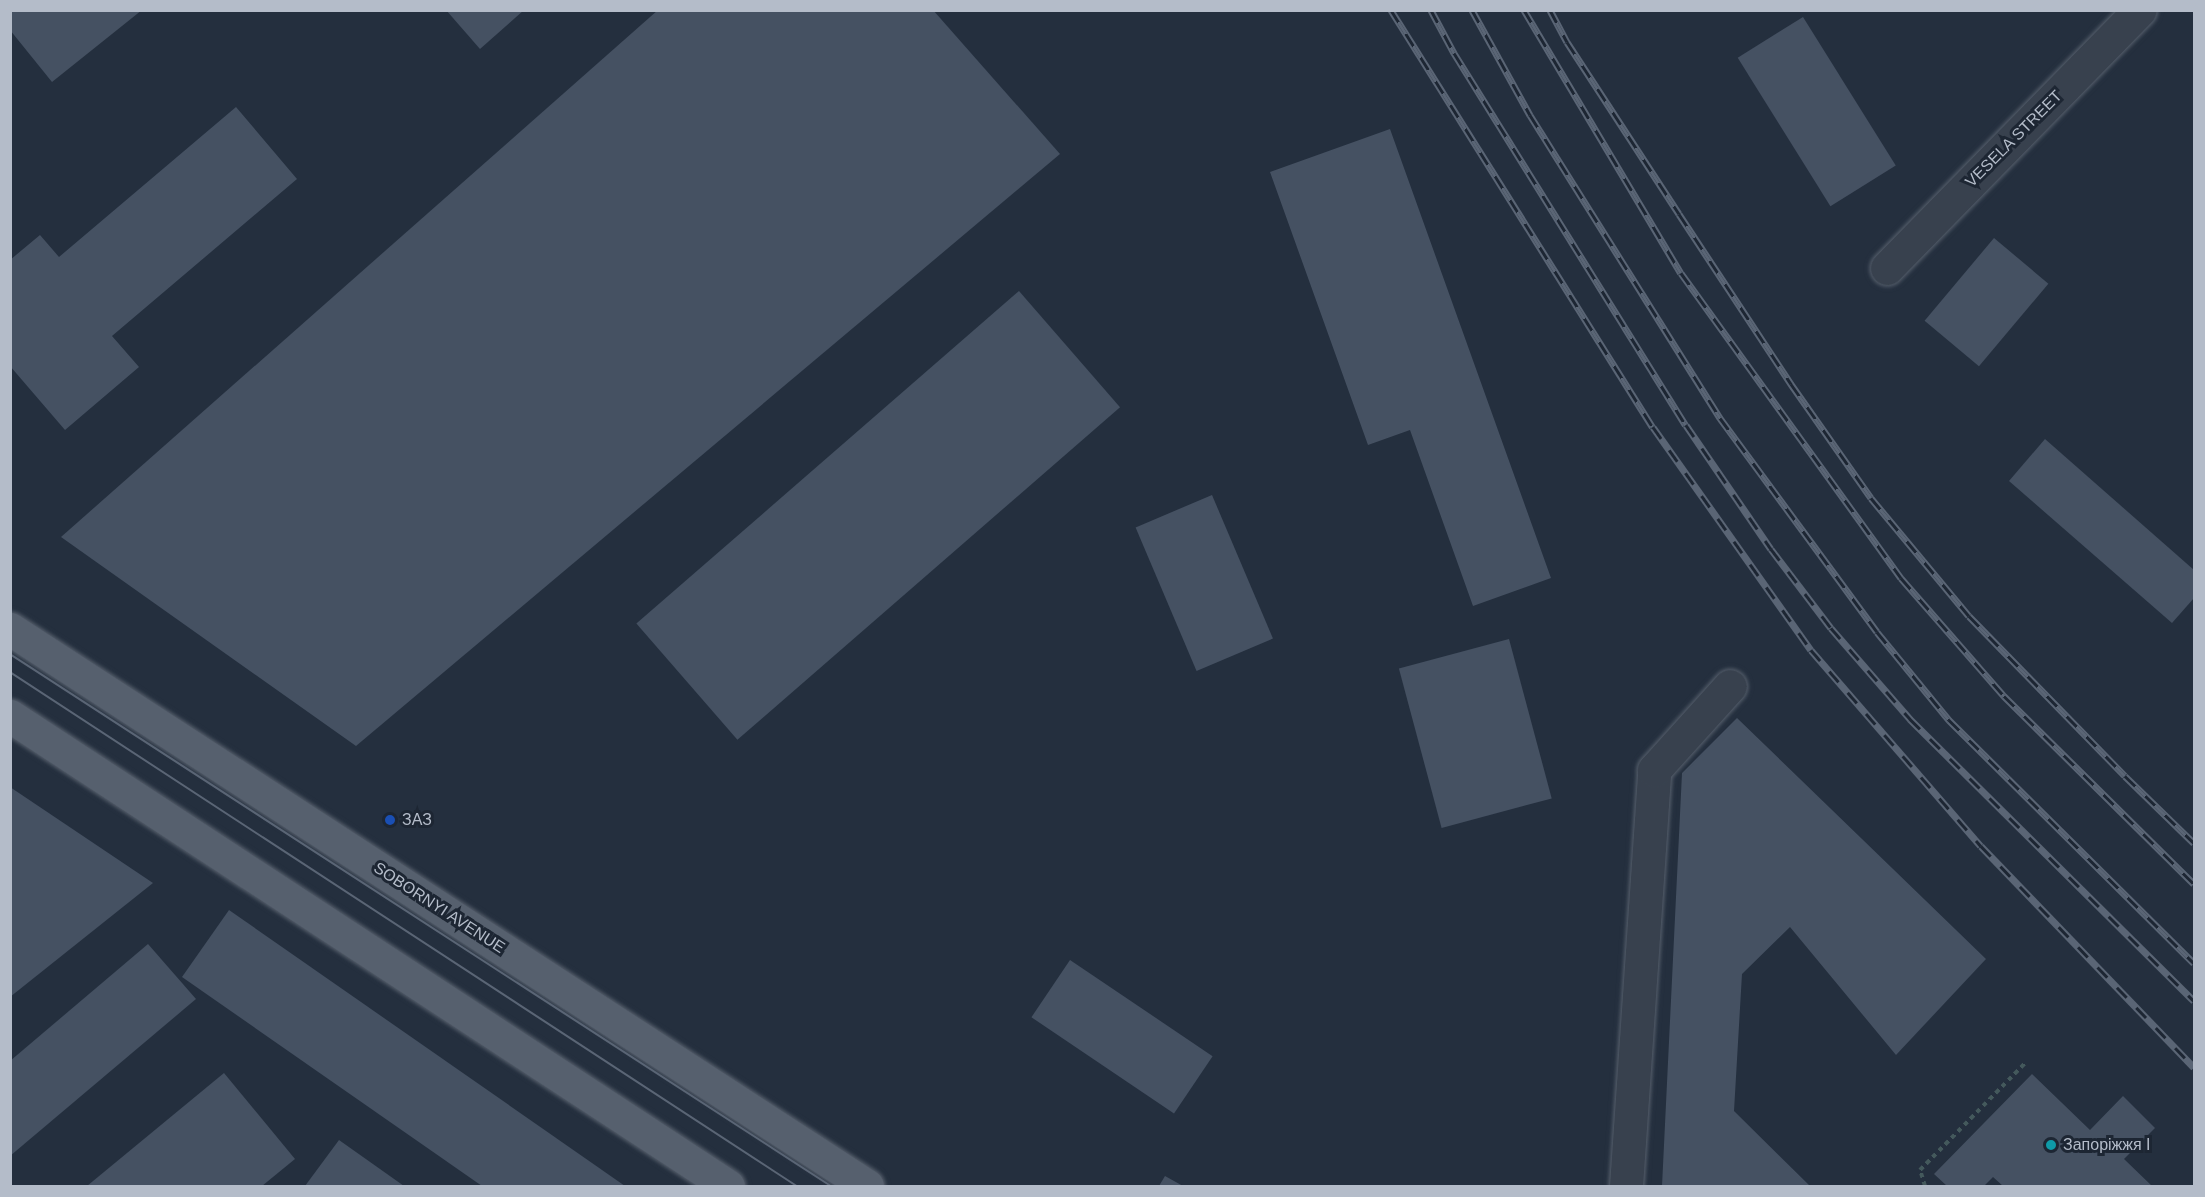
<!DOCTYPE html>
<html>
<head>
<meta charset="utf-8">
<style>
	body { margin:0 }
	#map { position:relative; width:2205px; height:1197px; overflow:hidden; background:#242f3e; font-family:Arial,sans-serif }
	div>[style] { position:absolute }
	.building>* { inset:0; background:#455162; transform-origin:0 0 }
	.path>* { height:4px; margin-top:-2px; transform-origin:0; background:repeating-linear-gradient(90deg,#44595c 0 4.5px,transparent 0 9px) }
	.roads { filter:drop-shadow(0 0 2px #565f6c) drop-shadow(0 0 2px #565f6c) }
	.minor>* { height:33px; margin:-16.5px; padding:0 16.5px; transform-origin:16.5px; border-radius:16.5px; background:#38414e }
	.major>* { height:33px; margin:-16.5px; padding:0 16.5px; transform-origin:16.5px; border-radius:16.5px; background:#56606e }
	.tram>* { height:1.5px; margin:-0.75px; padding:0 0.75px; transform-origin:0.75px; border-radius:0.75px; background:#5a6575 }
	.rail>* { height:7px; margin-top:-3.5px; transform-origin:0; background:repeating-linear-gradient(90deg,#1d2633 0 14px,#5a6575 0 28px); box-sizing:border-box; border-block:2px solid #5a6575 }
	.dots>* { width:16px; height:16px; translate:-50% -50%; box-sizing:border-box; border:3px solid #1d2633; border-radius:50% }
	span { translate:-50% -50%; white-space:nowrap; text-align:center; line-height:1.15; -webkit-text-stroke:6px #1d2633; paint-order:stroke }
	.street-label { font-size:16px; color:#b4bcc9 }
	.poi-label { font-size:16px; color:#b4bcc9 }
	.left { translate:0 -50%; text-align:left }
	.frame { position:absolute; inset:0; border:12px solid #b4bcc9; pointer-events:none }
</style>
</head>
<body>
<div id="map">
	<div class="building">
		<i style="clip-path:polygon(10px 10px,142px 10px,52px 82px,10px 30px)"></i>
		<i style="clip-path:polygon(446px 10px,524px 10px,480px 49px)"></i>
		<i style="clip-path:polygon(658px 10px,933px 10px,1060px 154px,356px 746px,61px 537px)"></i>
		<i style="left:1803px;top:17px;width:175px;height:77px;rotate:58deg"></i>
		<i style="clip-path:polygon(236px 107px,297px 179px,112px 336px,139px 367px,65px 430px,10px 366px,10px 260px,40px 235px,59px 257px)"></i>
		<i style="clip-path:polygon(1390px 129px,1551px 578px,1473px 606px,1410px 430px,1368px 445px,1270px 172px)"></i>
		<i style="left:1994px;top:238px;width:71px;height:108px;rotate:40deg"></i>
		<i style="left:1019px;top:291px;width:154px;height:507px;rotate:49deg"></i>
		<i style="clip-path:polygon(2045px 439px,2194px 570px,2194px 598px,2172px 623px,2009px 481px)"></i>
		<i style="left:1212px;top:495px;width:156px;height:83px;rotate:67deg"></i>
		<i style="left:1509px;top:639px;width:165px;height:114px;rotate:75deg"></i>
		<i style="clip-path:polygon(1737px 718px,1986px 959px,1896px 1055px,1790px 927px,1742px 974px,1734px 1111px,1810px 1186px,1662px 1186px,1682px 773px)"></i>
		<i style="clip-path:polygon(10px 787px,153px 883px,10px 997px)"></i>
		<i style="clip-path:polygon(229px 910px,625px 1186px,482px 1186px,182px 977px)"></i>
		<i style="clip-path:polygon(148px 944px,196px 999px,10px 1156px,10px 1061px)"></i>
		<i style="left:1070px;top:960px;width:172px;height:69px;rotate:34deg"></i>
		<i style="clip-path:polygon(224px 1073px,295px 1159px,262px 1186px,87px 1186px)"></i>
		<i style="clip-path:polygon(2032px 1074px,2090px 1130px,2123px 1096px,2155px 1128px,2124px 1159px,2152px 1186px,2003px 1186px,1993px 1177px,1984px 1186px,1947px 1186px,1934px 1174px)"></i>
		<i style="clip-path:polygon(339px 1140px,404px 1186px,305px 1186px)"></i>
		<i style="clip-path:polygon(1165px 1176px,1183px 1186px,1159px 1186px)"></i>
	</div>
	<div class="path">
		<i style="left:1925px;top:1186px;width:17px;rotate:-107deg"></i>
		<i style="left:1920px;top:1170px;width:151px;rotate:-45.5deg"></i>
	</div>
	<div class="roads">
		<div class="minor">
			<i style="left:1887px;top:268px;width:361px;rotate:-45.6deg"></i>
			<i style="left:1626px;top:1186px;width:417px;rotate:-86.1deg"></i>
			<i style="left:1654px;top:770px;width:113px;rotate:-47.9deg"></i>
		</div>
		<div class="major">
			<i style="left:10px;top:629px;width:1022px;rotate:33.02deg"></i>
			<i style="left:10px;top:716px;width:858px;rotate:33.21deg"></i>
		</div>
	</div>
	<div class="tram">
		<i style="left:10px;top:654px;width:978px;rotate:32.94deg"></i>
		<i style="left:10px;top:672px;width:940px;rotate:33.15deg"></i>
	</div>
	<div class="rail">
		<i style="left:1391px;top:10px;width:492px;rotate:57.9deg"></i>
		<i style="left:1653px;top:427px;width:273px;rotate:54.7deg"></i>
		<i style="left:1811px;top:650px;width:259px;rotate:49.1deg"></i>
		<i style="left:1981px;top:846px;width:307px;rotate:46.1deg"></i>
		<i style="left:1431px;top:10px;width:49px;rotate:61.9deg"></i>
		<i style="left:1454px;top:53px;width:438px;rotate:58.1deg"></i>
		<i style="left:1686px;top:425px;width:150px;rotate:55.6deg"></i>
		<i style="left:1771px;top:549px;width:99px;rotate:52.8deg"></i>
		<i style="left:1831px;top:628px;width:121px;rotate:49deg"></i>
		<i style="left:1910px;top:719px;width:400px;rotate:44.8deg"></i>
		<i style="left:1472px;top:10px;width:120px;rotate:61.1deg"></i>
		<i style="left:1530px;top:115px;width:358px;rotate:57.9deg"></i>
		<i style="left:1720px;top:418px;width:265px;rotate:53.7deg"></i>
		<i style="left:1877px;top:632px;width:114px;rotate:50.7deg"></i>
		<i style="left:1949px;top:720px;width:345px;rotate:44.8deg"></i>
		<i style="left:1524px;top:10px;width:306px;rotate:59.2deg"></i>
		<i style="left:1681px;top:273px;width:376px;rotate:54.2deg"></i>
		<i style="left:1901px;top:578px;width:157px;rotate:48.9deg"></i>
		<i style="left:2004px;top:696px;width:267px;rotate:44.7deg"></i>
		<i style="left:1550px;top:10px;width:36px;rotate:62deg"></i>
		<i style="left:1567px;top:42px;width:205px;rotate:56.9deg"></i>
		<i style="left:1679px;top:214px;width:204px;rotate:56.6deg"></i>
		<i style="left:1791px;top:384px;width:139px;rotate:54.9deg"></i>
		<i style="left:1871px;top:498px;width:153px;rotate:50.3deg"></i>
		<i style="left:1969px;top:616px;width:223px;rotate:45.7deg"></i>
		<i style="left:2125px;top:776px;width:96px;rotate:44.2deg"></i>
	</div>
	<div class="dots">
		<i style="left:390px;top:820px;background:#1a4fb4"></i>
		<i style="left:2051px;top:1145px;background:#0f9aa8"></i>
	</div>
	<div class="street-label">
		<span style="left:2014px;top:139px;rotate:-45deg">VESELA STREET</span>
		<span style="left:439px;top:908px;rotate:33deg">SOBORNYI AVENUE</span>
	</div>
	<div class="poi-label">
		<span class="left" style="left:402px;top:820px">ЗАЗ</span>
		<span class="left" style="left:2063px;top:1145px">Запорiжжя I</span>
	</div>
	<div class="frame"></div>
</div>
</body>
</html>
